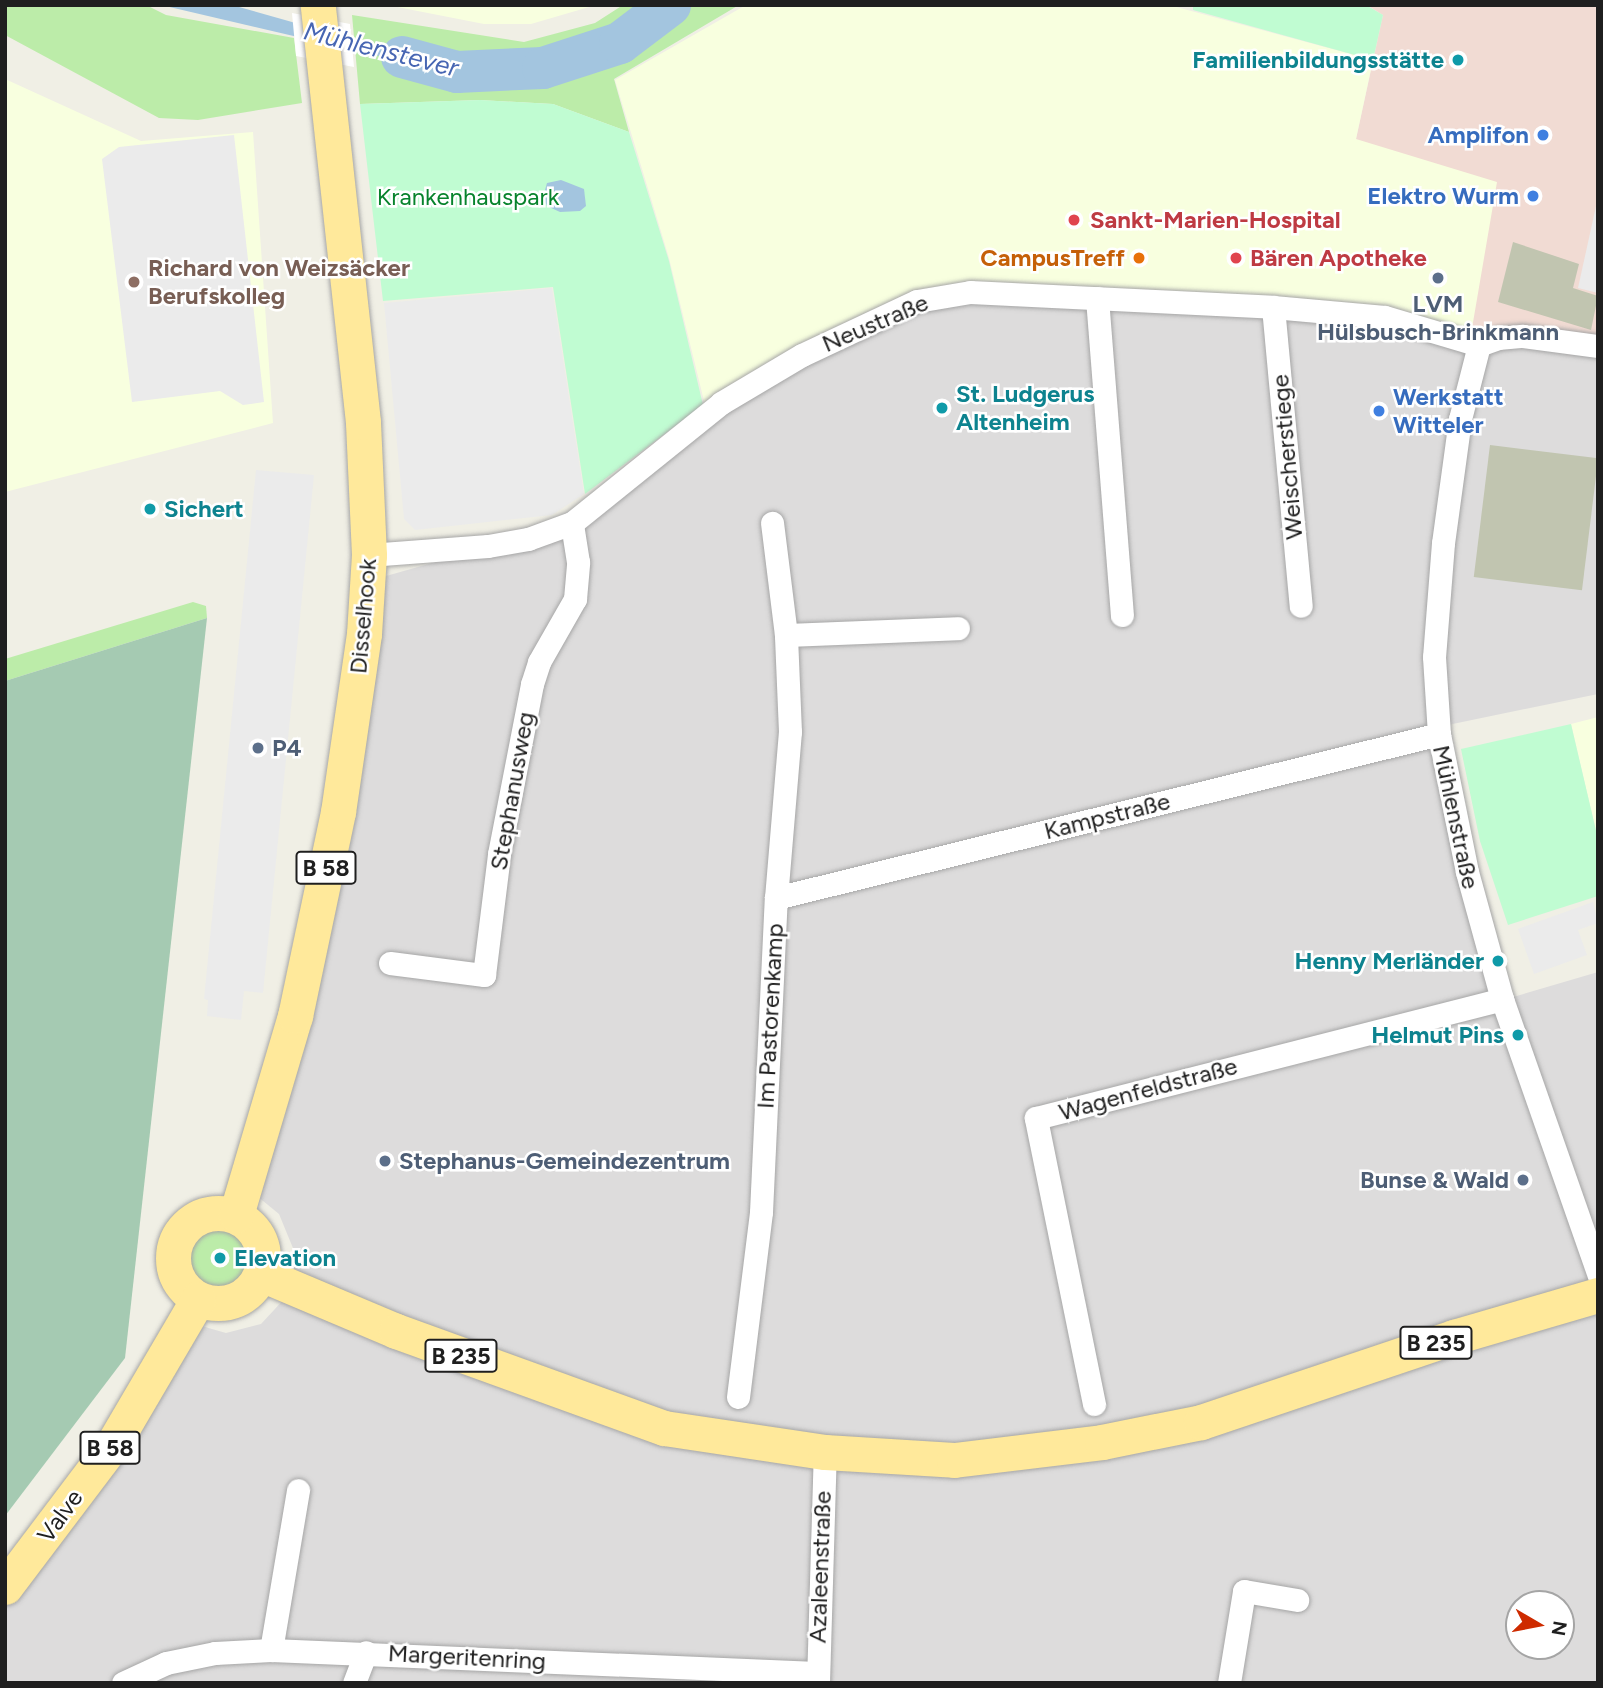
<!DOCTYPE html>
<html>
<head>
<meta charset="utf-8">
<style>
	body { margin:0 }
	#map { position:relative; width:1603px; height:1688px; overflow:hidden; background:#f0efe5; font-family:Figtree,sans-serif }
	div>[style] { position:absolute }
	.residential>* { inset:0; background:#dddcdc }
	.commercial>* { inset:0; background:#f1dbd3 }
	.education>* { inset:0; background:#f8ffdf }
	.construction>* { inset:0; background:#c1c5b0; transform-origin:0 0 }
	.grass>* { inset:0; background:#bceca9 }
	.round { border-radius:50% }
	.cemetery>* { inset:0; background:#a5cab2 }
	.park>* { inset:0; background:#c0fcd2 }
	.parking>* { inset:0; background:#ebebeb }
	.water>* { inset:0; background:#a3c5df }
	.pier>* { inset:0; background:#fff }
	.river>* { height:42px; margin:-21px; padding:0 21px; transform-origin:21px; border-radius:21px; background:#a3c5df }
	.roads { filter:drop-shadow(0 0 2px #a6a6a6) drop-shadow(0 0 2px #a6a6a6) }
	.street>* { height:23px; margin:-11.5px; padding:0 11.5px; transform-origin:11.5px; border-radius:11.5px; background:#fff }
	.primary>* { height:35px; margin:-17.5px; padding:0 17.5px; transform-origin:17.5px; border-radius:17.5px; background:#ffe99b }
	.primary>.ring { margin:-17.5px; padding:0; box-sizing:content-box; background:none; border:35px solid #ffe99b; border-radius:50% }
	.dots>* { width:19px; height:19px; translate:-50% -50%; box-sizing:border-box; border:4px solid #fff; border-radius:50% }
	span { translate:-50% -50%; white-space:nowrap; text-align:center; line-height:1.15; -webkit-text-stroke:5px #fff; paint-order:stroke }
	.shield-label span { padding:2px 5px; background:#fff; border:2px solid; border-radius:5px; -webkit-text-stroke-width:0 }
	.shield-label { font-size:23px; color:#1f1f1f; font-weight:700 }
	.culture-label { font-size:24px; color:#0d838f; font-weight:700 }
	.right { translate:-100% -50%; text-align:right }
	.left { translate:0 -50%; text-align:left }
	.shop-label { font-size:24px; color:#366cbe; font-weight:700 }
	.park-label { font-size:24px; color:#07832c }
	.health-label { font-size:24px; color:#be3a42; font-weight:700 }
	.food-label { font-size:24px; color:#c56008; font-weight:700 }
	.education-label { font-size:24px; color:#785e54; font-weight:700 }
	.service-label { font-size:24px; color:#4e5e75; font-weight:700 }
	.street-label { font-size:24px; color:#1f1f1f }
	.water-label { font-size:26px; color:#4766b3; font-style:italic }
	.frame { position:absolute; inset:0; border:7px solid #1f1f1f; pointer-events:none }
	.north { position:absolute; left:1505px; top:1590px; width:70px; height:70px; box-sizing:border-box; background:#fff; border:2px solid #a5a5a5; border-radius:50%; rotate:100deg; font-size:19px; font-weight:700; line-height:28px; text-align:center; color:#1f1f1f }
	.north::after { content:''; display:block; margin:auto; width:24px; height:32px; background:#ce2b00; clip-path:polygon(50% 0,100% 100%,50% 72%,0 100%) }
</style>
</head>
<body>
<div id="map">
	<div class="residential">
		<i style="clip-path:polygon(evenodd,970px 291px,1384px 316px,1476px 346px,1598px 347px,1598px 694px,1443px 726px,1510px 998px,1598px 972px,1598px 1683px,5px 1683px,5px 1578px,191px 1323px,226px 1333px,261px 1324px,287px 1296px,295px 1253px,279px 1214px,251px 1191px,379px 578px,574px 523px,835px 333px,970px 291px,1519px 1604px,1561px 1604px,1561px 1646px,1519px 1646px,1519px 1604px)"></i>
	</div>
	<div class="commercial">
		<i style="clip-path:polygon(1367px 5px,1598px 5px,1598px 345px,1478px 344px,1356px 139px,1383px 15px)"></i>
	</div>
	<div class="education">
		<i style="clip-path:polygon(387px 5px,596px 5px,531px 24px,484px 24px)"></i>
		<i style="clip-path:polygon(746px 5px,1169px 5px,1373px 60px,1356px 139px,1497px 182px,1470px 340px,1384px 313px,974px 285px,705px 405px,669px 258px,615px 80px)"></i>
		<i style="clip-path:polygon(5px 79px,141px 141px,253px 132px,273px 423px,5px 492px)"></i>
		<i style="clip-path:polygon(1598px 717px,1598px 840px,1571px 724px)"></i>
	</div>
	<div class="construction">
		<i style="clip-path:polygon(1513px 242px,1579px 264px,1573px 288px,1598px 296px,1591px 330px,1498px 302px)"></i>
		<i style="left:1490px;top:445px;width:109px;height:133px;rotate:7deg"></i>
	</div>
	<div class="grass">
		<i style="clip-path:polygon(5px 5px,146px 5px,166px 15px,294px 38px,302px 103px,198px 120px,159px 118px,5px 35px)"></i>
		<i style="clip-path:polygon(623px 5px,739px 5px,614px 79px,629px 132px,553px 104px,480px 100px,360px 104px,352px 15px,524px 42px,595px 23px)"></i>
		<i style="clip-path:polygon(193px 602px,206px 606px,207px 618px,5px 681px,5px 659px)"></i>
		<i class="round" style="left:190px;top:1229px;width:58px;height:58px"></i>
	</div>
	<div class="cemetery">
		<i style="clip-path:polygon(207px 618px,125px 1358px,5px 1516px,5px 681px)"></i>
	</div>
	<div class="park">
		<i style="clip-path:polygon(1193px 5px,1366px 5px,1383px 15px,1373px 60px,1193px 10px)"></i>
		<i style="clip-path:polygon(480px 100px,553px 104px,629px 132px,669px 261px,703px 405px,585px 494px,553px 287px,383px 301px,360px 104px)"></i>
		<i style="clip-path:polygon(1571px 724px,1598px 839px,1598px 896px,1508px 925px,1480px 841px,1461px 749px)"></i>
	</div>
	<div class="parking">
		<i style="clip-path:polygon(234px 135px,264px 402px,243px 405px,220px 391px,132px 402px,102px 159px,119px 147px)"></i>
		<i style="clip-path:polygon(1598px 197px,1598px 293px,1578px 288px)"></i>
		<i style="clip-path:polygon(552px 288px,584px 494px,552px 515px,415px 530px,404px 519px,384px 303px)"></i>
		<i style="clip-path:polygon(256px 470px,314px 475px,263px 993px,244px 991px,241px 1020px,207px 1016px,208px 1000px,204px 999px)"></i>
		<i style="clip-path:polygon(1593px 902px,1598px 923px,1578px 930px,1587px 955px,1534px 974px,1518px 929px)"></i>
	</div>
	<div class="water">
		<i style="clip-path:polygon(161px 5px,232px 5px,458px 69px,456px 74px)"></i>
		<i style="clip-path:polygon(561px 180px,584px 189px,586px 206px,580px 211px,560px 212px,547px 206px,543px 197px,547px 183px)"></i>
	</div>
	<div class="pier">
		<i style="clip-path:polygon(292px 13px,350px 24px,354px 67px,296px 56px)"></i>
	</div>
	<div class="river">
		<i style="left:402px;top:57px;width:57px;rotate:15.3deg"></i>
		<i style="left:457px;top:72px;width:86px;rotate:-2.7deg"></i>
		<i style="left:543px;top:68px;width:81px;rotate:-18deg"></i>
		<i style="left:620px;top:43px;width:63px;rotate:-37.2deg"></i>
	</div>
	<div class="roads">
		<div class="street">
			<i style="left:1097px;top:298px;width:318px;rotate:85.5deg"></i>
			<i style="left:1273px;top:307px;width:300px;rotate:84.7deg"></i>
			<i style="left:1479px;top:345px;width:76px;rotate:104.4deg"></i>
			<i style="left:1460px;top:419px;width:125px;rotate:97.8deg"></i>
			<i style="left:1443px;top:543px;width:114px;rotate:94.5deg"></i>
			<i style="left:1434px;top:657px;width:77px;rotate:86.3deg"></i>
			<i style="left:1439px;top:734px;width:141px;rotate:78.5deg"></i>
			<i style="left:1467px;top:872px;width:132px;rotate:74.6deg"></i>
			<i style="left:1502px;top:999px;width:290px;rotate:70.7deg"></i>
			<i style="left:1479px;top:345px;width:20px;rotate:-20deg"></i>
			<i style="left:1498px;top:338px;width:25px;rotate:-5deg"></i>
			<i style="left:1523px;top:336px;width:76px;rotate:7.6deg"></i>
			<i style="left:369px;top:555px;width:119px;rotate:-4.3deg"></i>
			<i style="left:488px;top:546px;width:41px;rotate:-9.9deg"></i>
			<i style="left:528px;top:539px;width:47px;rotate:-20deg"></i>
			<i style="left:572px;top:523px;width:191px;rotate:-38.8deg"></i>
			<i style="left:721px;top:403px;width:94px;rotate:-30.7deg"></i>
			<i style="left:802px;top:355px;width:127px;rotate:-25.2deg"></i>
			<i style="left:917px;top:301px;width:54px;rotate:-9.6deg"></i>
			<i style="left:970px;top:292px;width:303px;rotate:2.8deg"></i>
			<i style="left:1273px;top:307px;width:112px;rotate:5.1deg"></i>
			<i style="left:1385px;top:317px;width:98px;rotate:16.6deg"></i>
			<i style="left:786px;top:635px;width:172px;rotate:-2.3deg"></i>
			<i style="left:776px;top:898px;width:683px;rotate:-13.89deg"></i>
			<i style="left:390px;top:963px;width:95px;rotate:7.3deg"></i>
			<i style="left:484px;top:975px;width:122px;rotate:-82.9deg"></i>
			<i style="left:499px;top:854px;width:173px;rotate:-79deg"></i>
			<i style="left:532px;top:684px;width:23px;rotate:-72deg"></i>
			<i style="left:539px;top:662px;width:73px;rotate:-60.3deg"></i>
			<i style="left:575px;top:599px;width:37px;rotate:-85deg"></i>
			<i style="left:578px;top:562px;width:39px;rotate:-99deg"></i>
			<i style="left:738px;top:1397px;width:186px;rotate:-82.9deg"></i>
			<i style="left:761px;top:1212px;width:314px;rotate:-87.3deg"></i>
			<i style="left:776px;top:898px;width:167px;rotate:-85.2deg"></i>
			<i style="left:790px;top:732px;width:97px;rotate:-92.4deg"></i>
			<i style="left:786px;top:635px;width:113px;rotate:-97.1deg"></i>
			<i style="left:1094px;top:1404px;width:292px;rotate:-101.5deg"></i>
			<i style="left:1036px;top:1118px;width:481px;rotate:-14.3deg"></i>
			<i style="left:271px;top:1650px;width:162px;rotate:-80.4deg"></i>
			<i style="left:123px;top:1683px;width:47px;rotate:-24.9deg"></i>
			<i style="left:166px;top:1663px;width:50px;rotate:-11.5deg"></i>
			<i style="left:215px;top:1653px;width:56px;rotate:-3.1deg"></i>
			<i style="left:271px;top:1650px;width:546px;rotate:2.41deg"></i>
			<i style="left:354px;top:1683px;width:33px;rotate:-69deg"></i>
			<i style="left:818px;top:1683px;width:231px;rotate:-88.3deg"></i>
			<i style="left:1229px;top:1683px;width:93px;rotate:-80.7deg"></i>
			<i style="left:1244px;top:1591px;width:54px;rotate:9.6deg"></i>
		</div>
		<div class="primary">
			<i class="ring" style="left:173px;top:1213px;width:55px;height:55px"></i>
			<i style="left:236px;top:1215px;width:208px;rotate:-73.5deg"></i>
			<i style="left:295px;top:1016px;width:208px;rotate:-78.1deg"></i>
			<i style="left:338px;top:812px;width:180px;rotate:-81.7deg"></i>
			<i style="left:364px;top:634px;width:79px;rotate:-86.4deg"></i>
			<i style="left:369px;top:555px;width:133px;rotate:-92.6deg"></i>
			<i style="left:363px;top:422px;width:419px;rotate:-96.2deg"></i>
			<i style="left:261px;top:1274px;width:147px;rotate:22.9deg"></i>
			<i style="left:396px;top:1331px;width:285px;rotate:19.9deg"></i>
			<i style="left:664px;top:1428px;width:163px;rotate:8.5deg"></i>
			<i style="left:825px;top:1452px;width:129px;rotate:3.5deg"></i>
			<i style="left:954px;top:1460px;width:149px;rotate:-6.9deg"></i>
			<i style="left:1102px;top:1442px;width:101px;rotate:-11.4deg"></i>
			<i style="left:1201px;top:1422px;width:267px;rotate:-18.6deg"></i>
			<i style="left:1454px;top:1337px;width:150px;rotate:-16.3deg"></i>
			<i style="left:5px;top:1587px;width:179px;rotate:-52.9deg"></i>
			<i style="left:113px;top:1444px;width:168px;rotate:-59.6deg"></i>
		</div>
	</div>
	<div class="dots">
		<i style="left:1458px;top:60px;background:#0f9aa8"></i>
		<i style="left:1543px;top:135px;background:#3f7fe0"></i>
		<i style="left:1533px;top:196px;background:#3f7fe0"></i>
		<i style="left:1074px;top:220px;background:#e0444e"></i>
		<i style="left:1139px;top:258px;background:#e8710a"></i>
		<i style="left:1236px;top:258px;background:#e0444e"></i>
		<i style="left:1438px;top:278px;background:#5c6f8a"></i>
		<i style="left:134px;top:282px;background:#8d6e63"></i>
		<i style="left:942px;top:408px;background:#0f9aa8"></i>
		<i style="left:1379px;top:411px;background:#3f7fe0"></i>
		<i style="left:150px;top:509px;background:#0f9aa8"></i>
		<i style="left:258px;top:748px;background:#5c6f8a"></i>
		<i style="left:1498px;top:961px;background:#0f9aa8"></i>
		<i style="left:1518px;top:1035px;background:#0f9aa8"></i>
		<i style="left:385px;top:1161px;background:#5c6f8a"></i>
		<i style="left:1523px;top:1180px;background:#5c6f8a"></i>
		<i style="left:220px;top:1258px;background:#0f9aa8"></i>
	</div>
	<div class="shield-label">
		<span style="left:326px;top:868px">B 58</span>
		<span style="left:1436px;top:1343px">B 235</span>
		<span style="left:461px;top:1356px">B 235</span>
		<span style="left:110px;top:1448px">B 58</span>
	</div>
	<div class="culture-label">
		<span class="right" style="left:1444px;top:60px">Familienbildungsstätte</span>
		<span class="left" style="left:956px;top:408px">St. Ludgerus<br>Altenheim</span>
		<span class="left" style="left:164px;top:509px">Sichert</span>
		<span class="right" style="left:1484px;top:961px">Henny Merländer</span>
		<span class="right" style="left:1504px;top:1035px">Helmut Pins</span>
		<span class="left" style="left:234px;top:1258px">Elevation</span>
	</div>
	<div class="shop-label">
		<span class="right" style="left:1529px;top:135px">Amplifon</span>
		<span class="right" style="left:1519px;top:196px">Elektro Wurm</span>
		<span class="left" style="left:1393px;top:411px">Werkstatt<br>Witteler</span>
	</div>
	<div class="park-label">
		<span style="left:468px;top:197px">Krankenhauspark</span>
	</div>
	<div class="health-label">
		<span class="left" style="left:1090px;top:220px">Sankt-Marien-Hospital</span>
		<span class="left" style="left:1250px;top:258px">Bären Apotheke</span>
	</div>
	<div class="food-label">
		<span class="right" style="left:1125px;top:258px">CampusTreff</span>
	</div>
	<div class="education-label">
		<span class="left" style="left:148px;top:282px">Richard von Weizsäcker<br>Berufskolleg</span>
	</div>
	<div class="service-label">
		<span style="left:1438px;top:318px">LVM<br>Hülsbusch-Brinkmann</span>
		<span class="left" style="left:272px;top:748px">P4</span>
		<span class="left" style="left:399px;top:1161px">Stephanus-Gemeindezentrum</span>
		<span class="right" style="left:1509px;top:1180px">Bunse &amp; Wald</span>
	</div>
	<div class="street-label">
		<span style="left:875px;top:323px;rotate:-23deg">Neustraße</span>
		<span style="left:1287px;top:457px;rotate:-95deg">Weischerstiege</span>
		<span style="left:363px;top:616px;rotate:-85deg">Disselhook</span>
		<span style="left:512px;top:791px;rotate:-80deg">Stephanusweg</span>
		<span style="left:1107px;top:816px;rotate:-14deg">Kampstraße</span>
		<span style="left:1456px;top:817px;rotate:78deg">Mühlenstraße</span>
		<span style="left:770px;top:1016px;rotate:-87deg">Im Pastorenkamp</span>
		<span style="left:1148px;top:1089px;rotate:-15deg">Wagenfeldstraße</span>
		<span style="left:60px;top:1516px;rotate:-54deg">Valve</span>
		<span style="left:820px;top:1567px;rotate:-88deg">Azaleenstraße</span>
		<span style="left:467px;top:1657px;rotate:3deg">Margeritenring</span>
	</div>
	<div class="water-label">
		<span style="left:381px;top:50px;rotate:14deg">Mühlenstever</span>
	</div>
	<div class="frame"></div>
	<div class="north">N</div>
</div>
</body>
</html>
